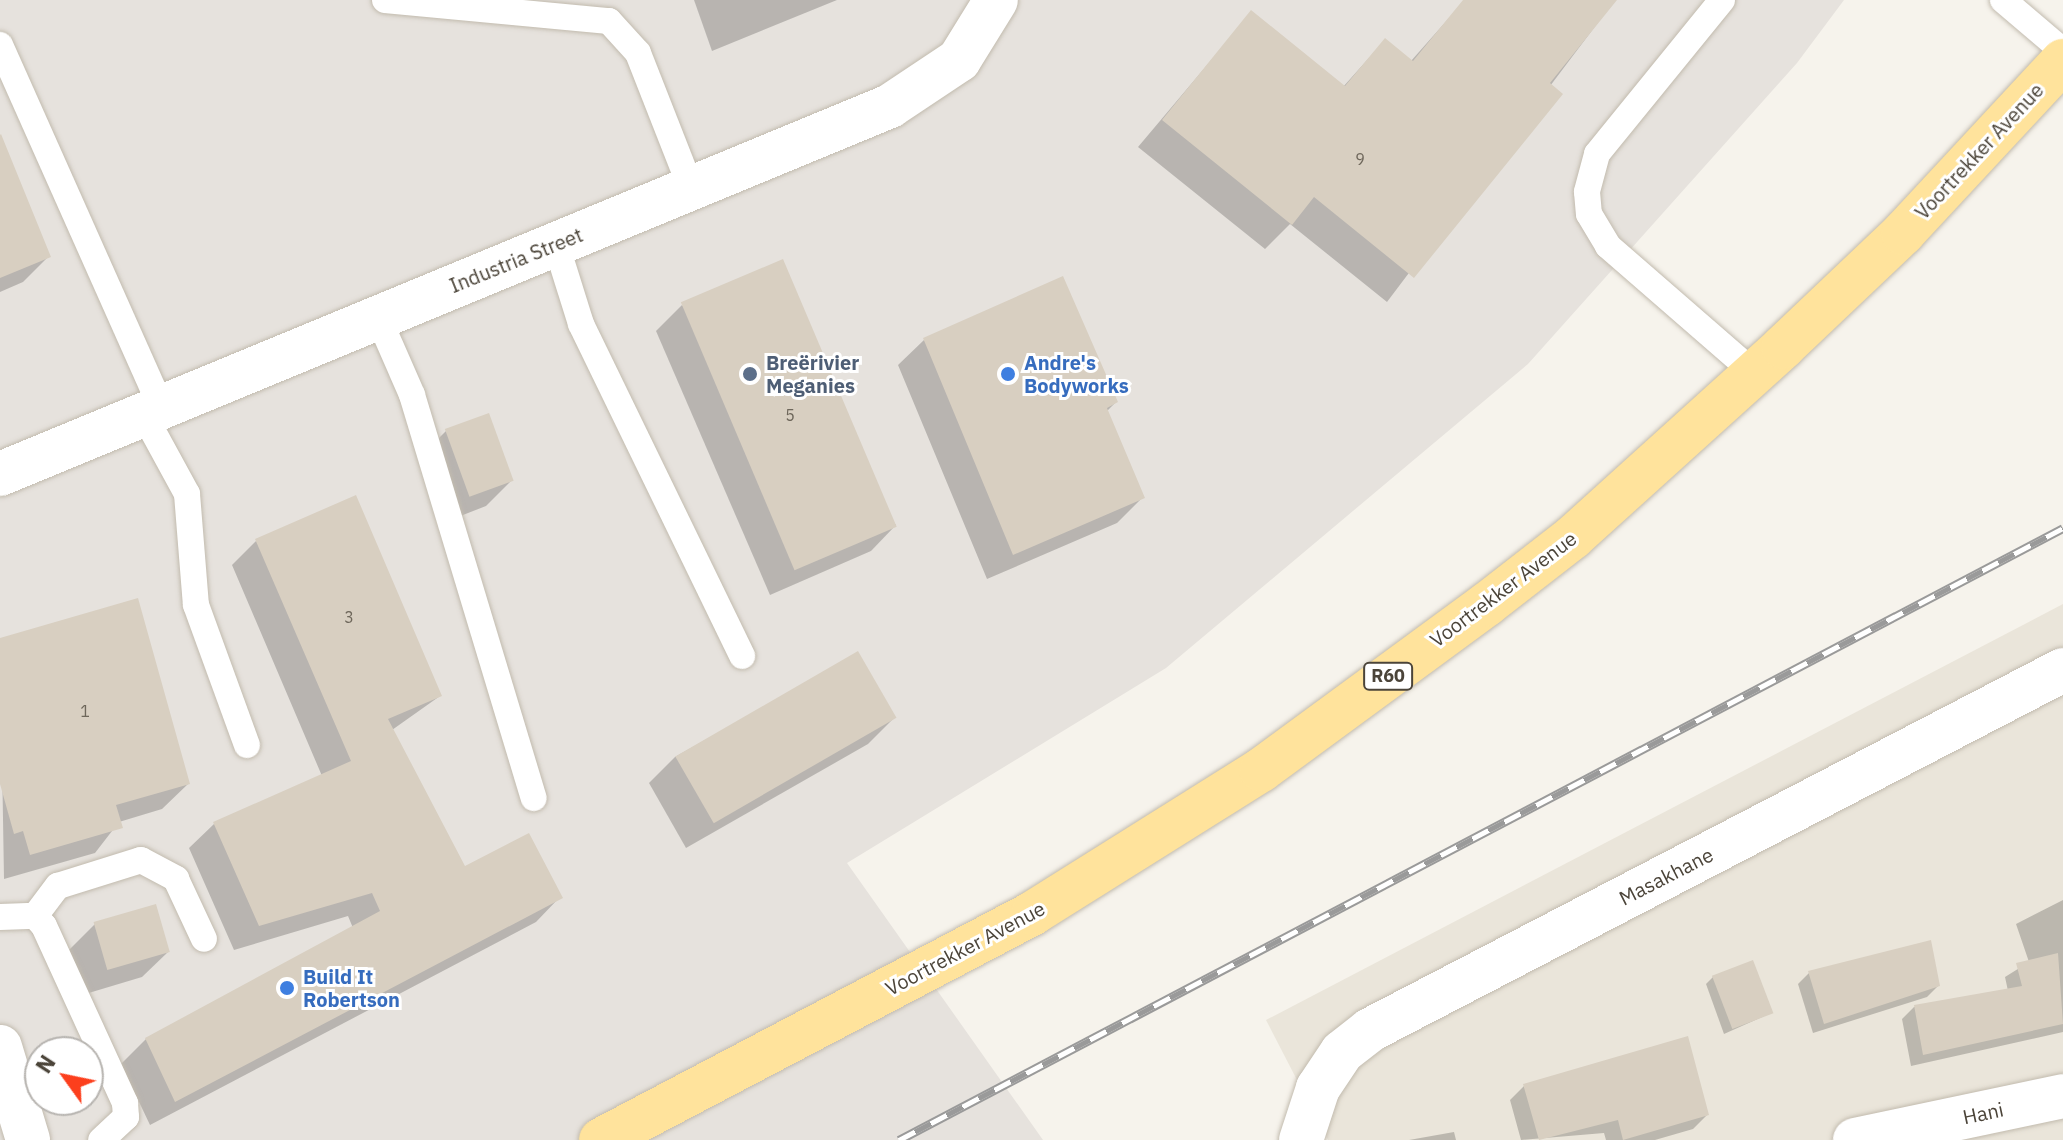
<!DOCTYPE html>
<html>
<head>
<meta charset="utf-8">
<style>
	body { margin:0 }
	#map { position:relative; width:2063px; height:1140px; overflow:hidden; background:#f6f3ec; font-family:"IBM Plex Sans",sans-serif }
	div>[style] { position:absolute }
	.residential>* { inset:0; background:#eae5da }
	.industrial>* { inset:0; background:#e6e2dd }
	.shadow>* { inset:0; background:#0003 }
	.building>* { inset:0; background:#d8cfc1; transform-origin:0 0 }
	.roads { filter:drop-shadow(0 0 2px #c2bbae) drop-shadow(0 0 2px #c2bbae) }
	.service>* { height:26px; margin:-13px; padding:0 13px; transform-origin:13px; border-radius:13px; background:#fff }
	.minor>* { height:44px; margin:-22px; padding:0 22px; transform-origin:22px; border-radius:22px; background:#fff }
	.primary>* { height:44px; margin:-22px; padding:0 22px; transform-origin:22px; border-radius:22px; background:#ffe39c }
	.rail>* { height:9px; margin-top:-4.5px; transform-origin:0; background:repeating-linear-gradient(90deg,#fff 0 18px,#9a9a9a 0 36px); box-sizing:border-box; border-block:2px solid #9a9a9a }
	.dots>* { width:22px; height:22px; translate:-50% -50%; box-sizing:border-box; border:4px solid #fff; border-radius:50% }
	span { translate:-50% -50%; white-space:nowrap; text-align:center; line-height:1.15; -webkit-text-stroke:6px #fff; paint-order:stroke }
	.number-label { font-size:16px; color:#6e675b }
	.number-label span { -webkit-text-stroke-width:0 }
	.shield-label span { padding:2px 6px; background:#fff; border:2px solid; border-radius:6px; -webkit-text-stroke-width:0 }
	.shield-label { font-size:18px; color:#4b4439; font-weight:700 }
	.street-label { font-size:20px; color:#4b4439 }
	.service-label { font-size:20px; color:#4e5e75; font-weight:700 }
	.left { translate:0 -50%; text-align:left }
	.shop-label { font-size:20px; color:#366cbe; font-weight:700 }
	.north { position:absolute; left:24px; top:1036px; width:80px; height:80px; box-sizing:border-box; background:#fff; border:2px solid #b7b4b0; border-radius:50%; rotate:303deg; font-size:22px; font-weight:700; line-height:32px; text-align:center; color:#4b4439 }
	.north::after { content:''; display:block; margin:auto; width:28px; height:36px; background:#fc3f1d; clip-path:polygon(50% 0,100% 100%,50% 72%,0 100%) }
</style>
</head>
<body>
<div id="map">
	<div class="residential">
		<i style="clip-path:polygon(2063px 604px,2063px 1140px,1328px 1140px,1266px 1020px)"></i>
	</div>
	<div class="industrial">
		<i style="clip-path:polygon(evenodd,0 0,1844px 0,1797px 63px,1528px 364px,1166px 668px,847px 863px,1043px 1140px,0 1140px,0 0,40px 1052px,88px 1052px,88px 1100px,40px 1100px,40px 1052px)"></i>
	</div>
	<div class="shadow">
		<i style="clip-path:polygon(694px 0,837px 0,712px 51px)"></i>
		<i style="clip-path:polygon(1465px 0,1615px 0,1387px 302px,1290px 224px,1265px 249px,1138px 147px,1251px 13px,1343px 87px,1385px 40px,1411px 61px)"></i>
		<i style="clip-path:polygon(0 137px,49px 256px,23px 282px,0 292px)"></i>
		<i style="clip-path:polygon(682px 305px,896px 525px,871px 551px,770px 595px,656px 331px)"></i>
		<i style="clip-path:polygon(924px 340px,1116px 402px,1106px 412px,1142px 498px,1117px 523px,987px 579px,898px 365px)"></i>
		<i style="clip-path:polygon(446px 431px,512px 480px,486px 506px,445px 522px,420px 457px)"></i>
		<i style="clip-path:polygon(257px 540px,440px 696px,392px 730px,464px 869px,560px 897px,536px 922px,150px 1125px,121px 1064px,146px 1039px,353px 928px,348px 916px,234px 950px,189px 848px,214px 824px,322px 776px,232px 565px)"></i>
		<i style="clip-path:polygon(0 640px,188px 784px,162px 809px,119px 822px,95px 853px,4px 879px)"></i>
		<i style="clip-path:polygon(858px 654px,894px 718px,868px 744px,686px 848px,649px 783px,675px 757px)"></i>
		<i style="clip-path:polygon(2063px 900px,2063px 1032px,1911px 1066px,1902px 1019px,1914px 1007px,2008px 991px,2005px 977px,2029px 962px,2016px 924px)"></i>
		<i style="clip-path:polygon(95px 924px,168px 952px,142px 977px,82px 995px,69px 950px)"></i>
		<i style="clip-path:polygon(1809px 973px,1938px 986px,1927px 997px,1813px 1033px,1798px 984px)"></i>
		<i style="clip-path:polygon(1713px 977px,1771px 1013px,1724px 1034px,1706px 984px)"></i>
		<i style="clip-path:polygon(1524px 1086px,1707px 1115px,1693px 1129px,1655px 1140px,1606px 1140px,1604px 1133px,1521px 1140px,1510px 1100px)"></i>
		<i style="clip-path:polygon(1454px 1132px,1456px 1140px,1409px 1140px)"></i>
	</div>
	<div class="building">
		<i style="clip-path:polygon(1463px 0,1617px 0,1550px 83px,1563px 94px,1414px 278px,1314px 197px,1292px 225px,1162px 120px,1251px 10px,1345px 86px,1385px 38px,1413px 61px)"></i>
		<i style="clip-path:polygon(1px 134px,51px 257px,0 278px,0 135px)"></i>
		<i style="left:783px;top:259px;width:291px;height:111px;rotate:67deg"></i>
		<i style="clip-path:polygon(1063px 276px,1118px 402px,1107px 408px,1145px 498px,1013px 555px,923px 338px)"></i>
		<i style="left:489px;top:413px;width:72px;height:47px;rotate:70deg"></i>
		<i style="clip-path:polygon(356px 495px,442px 696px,388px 719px,465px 866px,529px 833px,563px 898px,175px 1102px,145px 1038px,380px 911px,372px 893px,259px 926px,213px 822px,351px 761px,255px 539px)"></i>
		<i style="clip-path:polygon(138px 598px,190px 784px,116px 805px,123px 828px,30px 855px,23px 831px,14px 834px,0 784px,0 638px)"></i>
		<i style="left:858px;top:651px;width:77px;height:211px;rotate:60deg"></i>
		<i style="left:156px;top:904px;width:50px;height:65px;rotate:74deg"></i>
		<i style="clip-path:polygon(1931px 940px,1940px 986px,1824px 1024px,1808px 971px)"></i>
		<i style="clip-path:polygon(2058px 953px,2063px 1024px,1923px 1055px,1914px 1005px,2022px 986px,2016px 963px)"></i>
		<i style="left:1753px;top:960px;width:57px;height:44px;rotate:69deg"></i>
		<i style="clip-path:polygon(1688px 1036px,1709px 1115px,1623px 1140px,1618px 1120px,1539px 1140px,1523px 1084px)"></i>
	</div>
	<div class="roads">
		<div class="service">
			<i style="left:385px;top:0;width:225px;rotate:5.4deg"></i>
			<i style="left:609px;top:21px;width:43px;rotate:47.8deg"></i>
			<i style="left:638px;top:53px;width:145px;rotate:68.6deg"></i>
			<i style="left:1722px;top:0;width:198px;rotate:129.1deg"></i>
			<i style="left:1597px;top:154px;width:39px;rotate:105deg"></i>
			<i style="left:1587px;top:192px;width:22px;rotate:85deg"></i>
			<i style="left:1589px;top:214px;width:37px;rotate:59deg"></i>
			<i style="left:1608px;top:246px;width:194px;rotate:41deg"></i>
			<i style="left:2003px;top:0;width:79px;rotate:40.4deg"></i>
			<i style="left:0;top:45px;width:396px;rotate:66deg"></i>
			<i style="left:556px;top:244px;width:84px;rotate:72.6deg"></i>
			<i style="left:581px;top:324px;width:369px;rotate:64.1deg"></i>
			<i style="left:378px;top:317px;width:85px;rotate:66.4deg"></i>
			<i style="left:412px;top:395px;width:421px;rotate:73.2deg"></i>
			<i style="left:144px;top:415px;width:90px;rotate:61.4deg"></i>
			<i style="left:187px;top:494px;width:111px;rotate:85.4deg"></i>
			<i style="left:196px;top:605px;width:149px;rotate:70deg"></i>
			<i style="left:35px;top:916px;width:38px;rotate:-53deg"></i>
			<i style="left:58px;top:886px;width:87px;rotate:-17.4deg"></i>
			<i style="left:141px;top:860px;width:40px;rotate:28deg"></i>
			<i style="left:176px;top:879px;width:66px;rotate:65deg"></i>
			<i style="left:0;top:917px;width:35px;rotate:-2deg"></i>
			<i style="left:35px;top:916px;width:13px;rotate:48deg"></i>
			<i style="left:44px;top:926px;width:195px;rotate:65.4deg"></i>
			<i style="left:125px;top:1103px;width:14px;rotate:86deg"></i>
			<i style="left:126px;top:1117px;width:34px;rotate:137deg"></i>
		</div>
		<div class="minor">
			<i style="left:0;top:474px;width:963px;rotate:-22.46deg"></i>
			<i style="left:890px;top:106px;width:83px;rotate:-33.7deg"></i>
			<i style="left:959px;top:60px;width:70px;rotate:-58.3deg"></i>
			<i style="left:0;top:1047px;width:97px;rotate:73.2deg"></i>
			<i style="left:1301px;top:1140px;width:55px;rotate:-71.9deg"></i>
			<i style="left:1318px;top:1088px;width:43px;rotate:-56.3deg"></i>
			<i style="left:1342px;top:1052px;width:36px;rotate:-38deg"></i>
			<i style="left:1370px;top:1030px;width:781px;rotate:-27.45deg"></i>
			<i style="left:1855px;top:1140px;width:213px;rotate:-11.9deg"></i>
		</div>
		<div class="primary">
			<i style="left:601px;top:1140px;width:488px;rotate:-27.7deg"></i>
			<i style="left:1033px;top:913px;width:269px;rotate:-32.1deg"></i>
			<i style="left:1261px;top:770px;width:280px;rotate:-36.3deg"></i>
			<i style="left:1487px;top:604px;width:109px;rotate:-37.9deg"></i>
			<i style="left:1573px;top:537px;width:283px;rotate:-42.1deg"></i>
			<i style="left:1783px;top:347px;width:166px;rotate:-43.5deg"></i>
			<i style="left:1903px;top:233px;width:235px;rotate:-47.1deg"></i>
		</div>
	</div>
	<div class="rail">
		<i style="left:899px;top:1140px;width:1315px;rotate:-27.73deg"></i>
	</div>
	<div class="dots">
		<i style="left:750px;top:374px;background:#5c6f8a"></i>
		<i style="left:1008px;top:374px;background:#3f7fe0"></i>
		<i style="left:287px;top:988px;background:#3f7fe0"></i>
	</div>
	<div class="number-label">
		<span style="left:1360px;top:159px">9</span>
		<span style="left:790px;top:415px">5</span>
		<span style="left:349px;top:617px">3</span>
		<span style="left:85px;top:711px">1</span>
	</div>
	<div class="shield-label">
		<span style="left:1388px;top:676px">R60</span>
	</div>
	<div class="street-label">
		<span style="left:1979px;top:151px;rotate:-47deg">Voortrekker Avenue</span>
		<span style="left:516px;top:260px;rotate:-22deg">Industria Street</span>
		<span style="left:1503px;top:589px;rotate:-37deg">Voortrekker Avenue</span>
		<span style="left:1666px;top:876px;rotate:-27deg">Masakhane</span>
		<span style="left:965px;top:948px;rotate:-28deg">Voortrekker Avenue</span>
		<span style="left:1983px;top:1113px;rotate:-12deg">Hani</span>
	</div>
	<div class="service-label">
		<span class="left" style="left:766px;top:374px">Breërivier<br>Meganies</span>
	</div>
	<div class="shop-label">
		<span class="left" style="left:1024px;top:374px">Andre's<br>Bodyworks</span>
		<span class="left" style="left:303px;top:988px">Build It<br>Robertson</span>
	</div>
	<div class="north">N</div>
</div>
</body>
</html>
